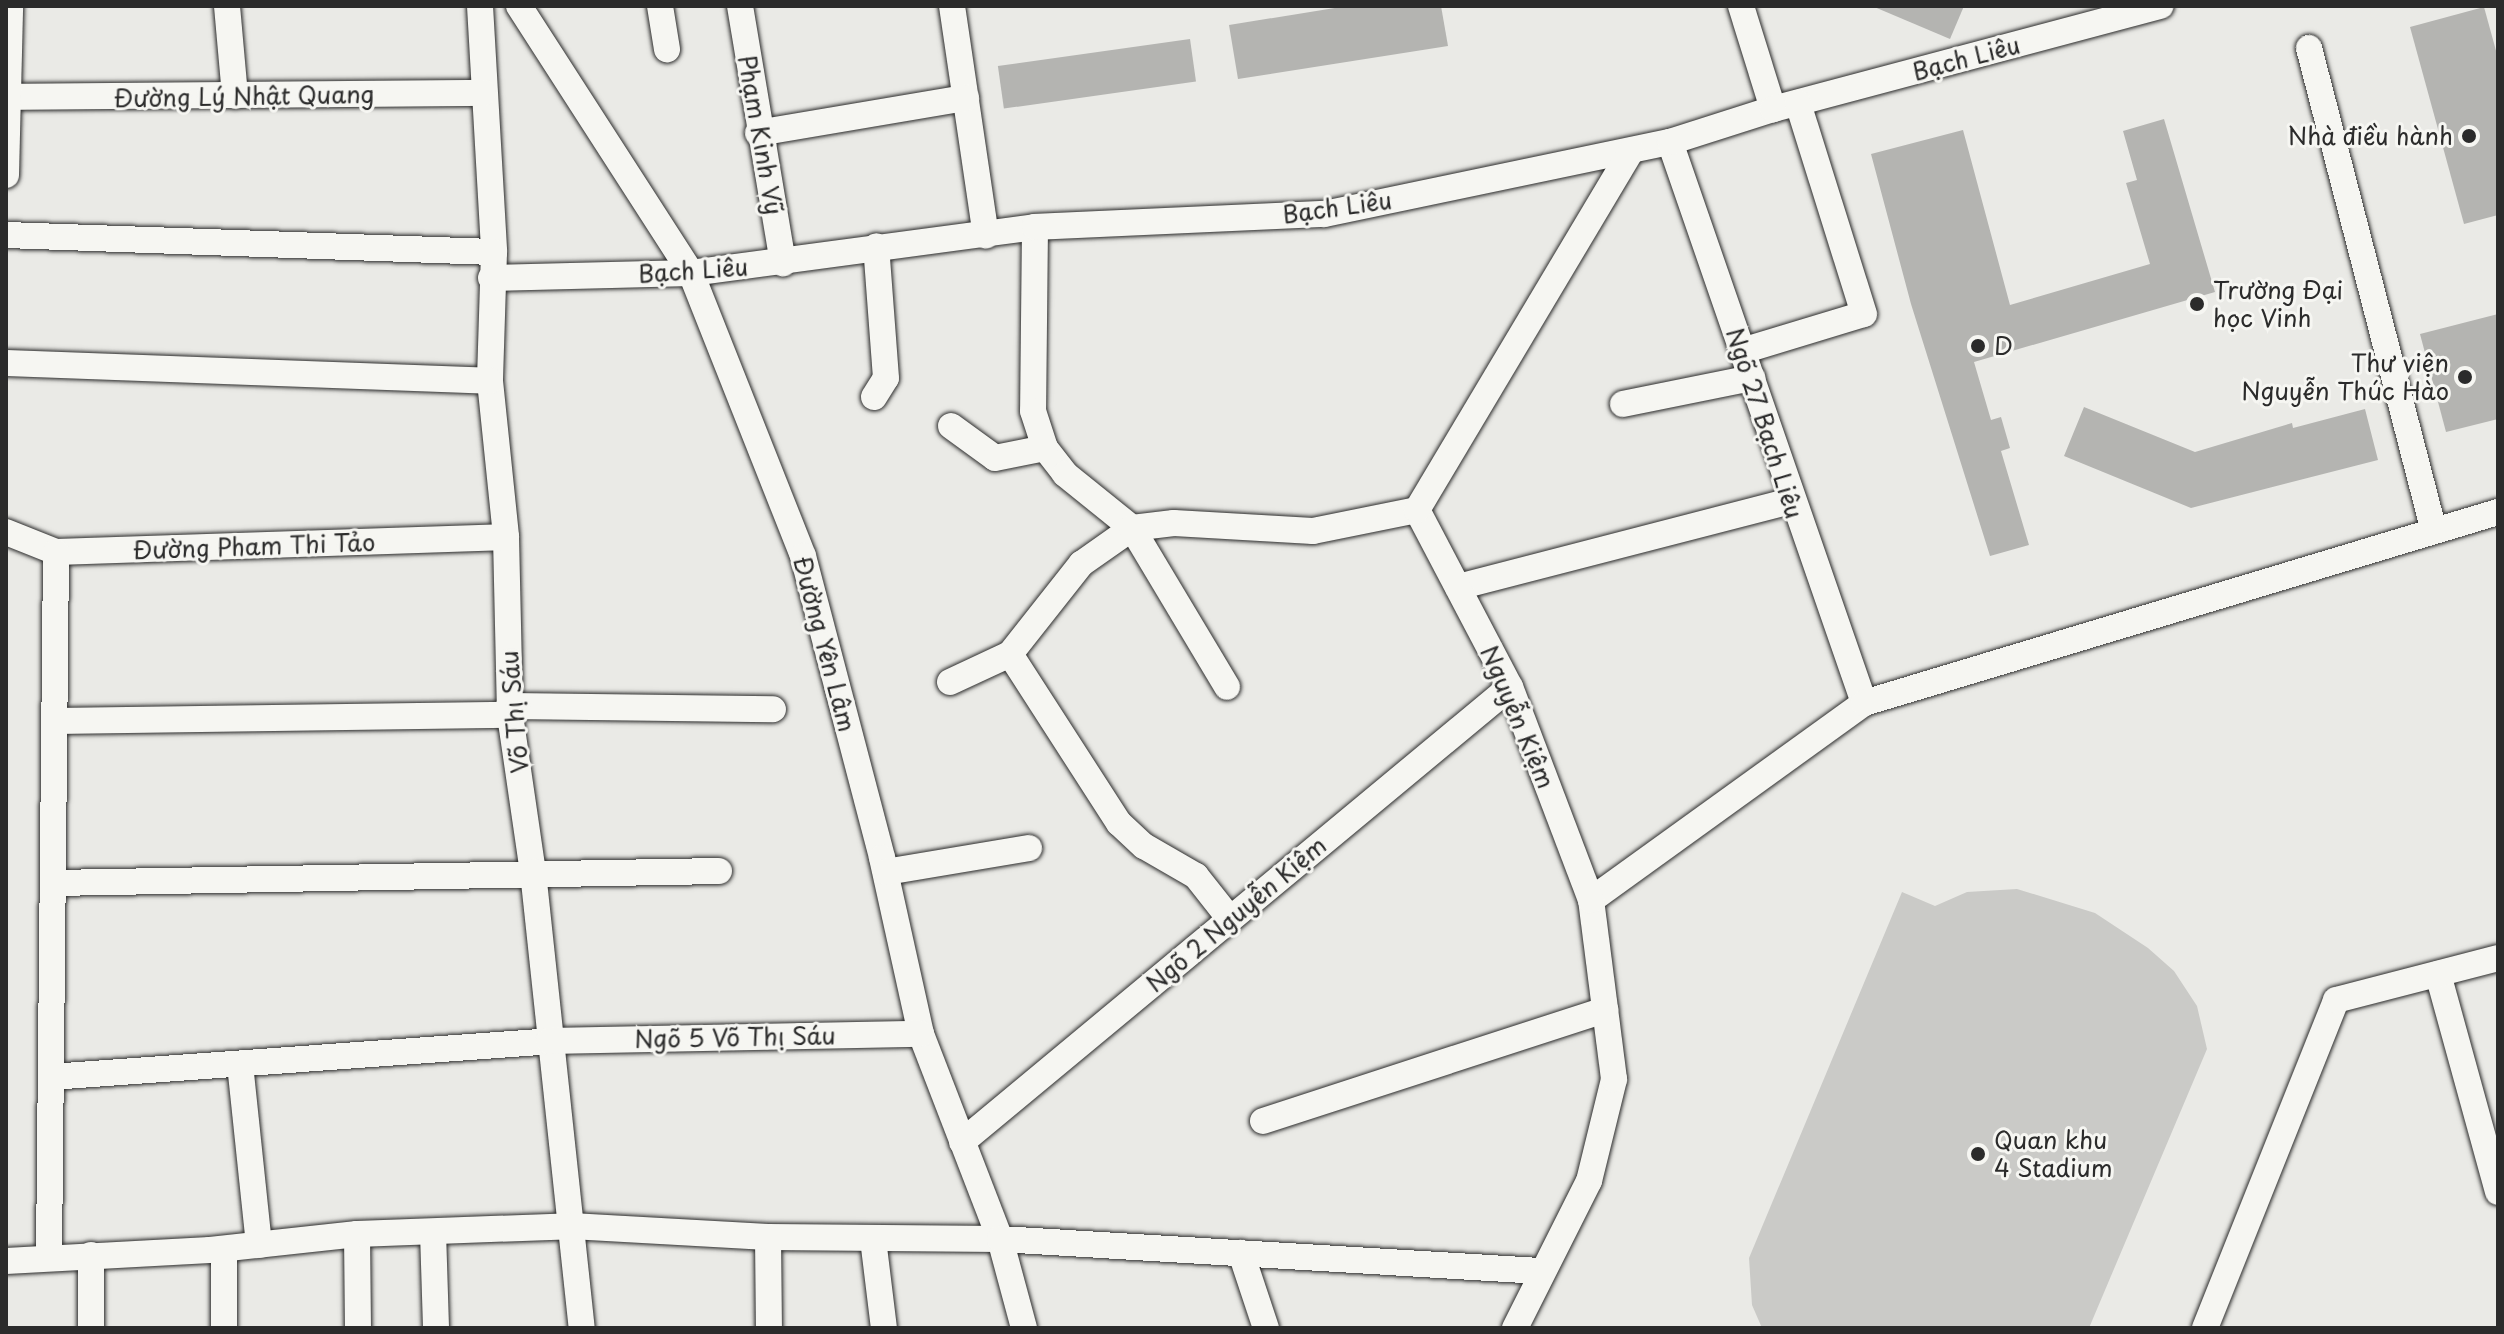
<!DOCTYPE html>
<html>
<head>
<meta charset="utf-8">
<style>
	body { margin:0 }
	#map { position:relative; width:2504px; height:1334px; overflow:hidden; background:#eaeae6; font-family:"Playpen Sans",sans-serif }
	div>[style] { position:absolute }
	.green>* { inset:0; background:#cacac7 }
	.building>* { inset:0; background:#b4b4b1; transform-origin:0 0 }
	.roads { filter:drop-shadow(0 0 2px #2b2b2b) drop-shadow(0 0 2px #2b2b2b) }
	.minor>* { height:26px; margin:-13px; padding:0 13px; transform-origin:13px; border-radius:13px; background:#f6f6f2 }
	.dots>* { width:22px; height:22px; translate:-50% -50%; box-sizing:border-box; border:4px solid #f6f6f2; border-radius:50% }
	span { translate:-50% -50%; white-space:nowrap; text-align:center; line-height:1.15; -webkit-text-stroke:6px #f6f6f2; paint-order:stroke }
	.street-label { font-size:24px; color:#2b2b2b }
	.poi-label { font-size:24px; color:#2b2b2b }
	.right { translate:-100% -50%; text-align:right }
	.left { translate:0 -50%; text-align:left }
	.frame { position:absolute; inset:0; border:8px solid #2b2b2b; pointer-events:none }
</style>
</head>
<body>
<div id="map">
	<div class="green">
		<i style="clip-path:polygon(2017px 889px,2095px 913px,2148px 948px,2174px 971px,2197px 1006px,2207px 1049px,2089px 1328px,1762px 1328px,1752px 1305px,1749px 1258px,1902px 892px,1935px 906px,1967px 892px)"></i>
	</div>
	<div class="building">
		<i style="clip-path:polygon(1347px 6px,1441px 6px,1448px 46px,1238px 79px,1229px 25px)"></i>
		<i style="clip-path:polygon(1872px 6px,1964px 6px,1950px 39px)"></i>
		<i style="clip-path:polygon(2484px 7px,2498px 58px,2498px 215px,2464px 224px,2410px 27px)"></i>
		<i style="left:1190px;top:39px;width:43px;height:194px;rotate:82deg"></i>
		<i style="clip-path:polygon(2164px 119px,2215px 292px,1974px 362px,1991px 420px,2001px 417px,2010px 448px,2001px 451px,2029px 545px,1990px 556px,1911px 304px,1871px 154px,1963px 130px,2010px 305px,2150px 264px,2126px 183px,2137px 180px,2123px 131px)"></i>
		<i style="clip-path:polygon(2498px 314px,2498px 419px,2446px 432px,2420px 334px)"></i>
		<i style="clip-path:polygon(2084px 407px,2195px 452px,2292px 423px,2293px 428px,2365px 409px,2378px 460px,2191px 508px,2064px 456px)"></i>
	</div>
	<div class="roads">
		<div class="minor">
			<i style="left:227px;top:6px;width:90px;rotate:84.9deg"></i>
			<i style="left:480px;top:6px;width:246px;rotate:86.7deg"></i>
			<i style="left:494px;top:252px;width:129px;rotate:91.8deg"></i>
			<i style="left:490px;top:381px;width:157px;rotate:84.1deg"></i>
			<i style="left:506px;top:537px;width:178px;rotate:88.7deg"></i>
			<i style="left:510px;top:715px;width:159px;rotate:81.7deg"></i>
			<i style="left:533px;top:872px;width:459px;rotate:83.9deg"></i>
			<i style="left:519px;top:6px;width:318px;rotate:57.2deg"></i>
			<i style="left:691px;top:273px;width:304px;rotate:68.4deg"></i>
			<i style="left:803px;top:556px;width:312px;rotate:75.3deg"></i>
			<i style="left:882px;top:858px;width:180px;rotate:77.5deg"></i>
			<i style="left:921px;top:1034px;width:220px;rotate:68.9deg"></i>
			<i style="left:1000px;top:1239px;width:92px;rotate:74.9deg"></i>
			<i style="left:660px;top:6px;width:44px;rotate:80.8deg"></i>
			<i style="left:740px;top:6px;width:261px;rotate:80.5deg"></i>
			<i style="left:952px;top:6px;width:232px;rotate:81.6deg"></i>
			<i style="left:1741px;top:6px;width:108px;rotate:72.7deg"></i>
			<i style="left:2309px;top:48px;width:497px;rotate:75.5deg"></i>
			<i style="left:6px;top:97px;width:477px;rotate:-0.5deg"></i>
			<i style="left:758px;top:133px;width:211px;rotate:-9.6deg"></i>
			<i style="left:1670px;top:142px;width:594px;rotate:70.92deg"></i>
			<i style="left:6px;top:175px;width:169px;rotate:-88.6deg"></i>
			<i style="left:1035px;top:227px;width:184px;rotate:90.6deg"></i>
			<i style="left:1033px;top:411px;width:39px;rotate:72deg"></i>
			<i style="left:1045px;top:448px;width:33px;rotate:52deg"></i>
			<i style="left:1065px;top:474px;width:86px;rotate:38.9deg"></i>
			<i style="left:1132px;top:528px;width:185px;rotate:59.1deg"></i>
			<i style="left:6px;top:235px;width:488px;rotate:2deg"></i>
			<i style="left:491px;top:278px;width:200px;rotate:-1.4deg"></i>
			<i style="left:691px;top:273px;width:347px;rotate:-7.6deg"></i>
			<i style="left:1035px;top:227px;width:289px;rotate:-2.6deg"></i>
			<i style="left:1324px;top:214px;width:353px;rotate:-11.8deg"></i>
			<i style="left:1670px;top:142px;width:108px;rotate:-17.8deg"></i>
			<i style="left:1773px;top:109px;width:401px;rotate:-14.9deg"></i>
			<i style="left:1742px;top:351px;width:127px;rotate:-16.9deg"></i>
			<i style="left:1864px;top:314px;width:221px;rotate:-107.4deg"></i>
			<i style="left:6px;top:363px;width:484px;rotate:2.1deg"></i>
			<i style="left:874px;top:397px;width:22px;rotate:-58deg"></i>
			<i style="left:886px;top:378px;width:132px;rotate:-94.3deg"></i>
			<i style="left:1623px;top:404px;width:132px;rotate:-11.4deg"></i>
			<i style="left:951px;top:426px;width:54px;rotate:36deg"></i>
			<i style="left:995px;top:458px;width:51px;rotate:-11.3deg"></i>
			<i style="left:6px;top:532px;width:54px;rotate:21.8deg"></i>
			<i style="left:56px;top:552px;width:450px;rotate:-1.9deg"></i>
			<i style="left:1458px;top:587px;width:343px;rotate:-14.5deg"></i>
			<i style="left:1010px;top:654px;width:201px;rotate:57.2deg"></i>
			<i style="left:1119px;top:823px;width:34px;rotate:43deg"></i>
			<i style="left:1144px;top:846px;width:60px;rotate:30deg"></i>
			<i style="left:1196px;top:876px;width:55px;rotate:51.7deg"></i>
			<i style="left:950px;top:682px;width:66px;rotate:-25deg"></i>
			<i style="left:1010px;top:654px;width:115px;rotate:-51.7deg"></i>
			<i style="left:1081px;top:564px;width:62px;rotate:-35.2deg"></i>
			<i style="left:1132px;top:528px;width:42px;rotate:-6.8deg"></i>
			<i style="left:1174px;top:523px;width:139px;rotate:3.3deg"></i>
			<i style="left:1313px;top:531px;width:106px;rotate:-11.4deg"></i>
			<i style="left:509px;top:706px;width:264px;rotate:0.7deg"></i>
			<i style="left:55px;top:721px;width:455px;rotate:-0.8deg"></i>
			<i style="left:886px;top:872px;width:145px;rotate:-9.5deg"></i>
			<i style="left:53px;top:883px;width:666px;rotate:-1.03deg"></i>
			<i style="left:1591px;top:900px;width:337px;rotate:-35.8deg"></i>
			<i style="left:1864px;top:703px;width:662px;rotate:-16.77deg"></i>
			<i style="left:2438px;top:974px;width:226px;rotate:74.6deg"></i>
			<i style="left:240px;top:1064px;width:182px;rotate:84deg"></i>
			<i style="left:51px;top:1077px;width:499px;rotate:-4.1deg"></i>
			<i style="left:549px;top:1041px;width:372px;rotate:-1.1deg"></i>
			<i style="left:1263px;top:1121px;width:360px;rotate:-18deg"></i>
			<i style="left:962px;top:1142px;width:712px;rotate:-39.7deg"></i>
			<i style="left:433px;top:1232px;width:96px;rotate:88.2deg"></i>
			<i style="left:357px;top:1234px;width:94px;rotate:89.4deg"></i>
			<i style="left:768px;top:1237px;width:91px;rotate:89.4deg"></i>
			<i style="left:873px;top:1239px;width:90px;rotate:83deg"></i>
			<i style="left:1241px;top:1253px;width:79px;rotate:71.6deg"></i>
			<i style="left:49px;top:1256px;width:704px;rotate:-89.43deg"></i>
			<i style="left:6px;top:1261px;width:204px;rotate:-3.1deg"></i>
			<i style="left:210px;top:1250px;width:148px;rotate:-6.2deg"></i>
			<i style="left:357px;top:1234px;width:214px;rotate:-2.1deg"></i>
			<i style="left:571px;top:1226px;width:197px;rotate:3.2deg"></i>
			<i style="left:768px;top:1237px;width:232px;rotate:0.5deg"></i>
			<i style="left:1000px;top:1239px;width:541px;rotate:3.39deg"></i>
			<i style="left:91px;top:1328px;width:73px;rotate:-90deg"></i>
			<i style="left:224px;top:1328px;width:79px;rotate:-90deg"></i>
			<i style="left:1515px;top:1328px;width:165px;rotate:-63.3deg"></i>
			<i style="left:1589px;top:1181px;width:105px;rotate:-76.2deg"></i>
			<i style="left:1614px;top:1079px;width:180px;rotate:-97.3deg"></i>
			<i style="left:1591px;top:900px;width:228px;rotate:-110.8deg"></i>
			<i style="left:1510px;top:687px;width:200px;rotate:-117.7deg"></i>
			<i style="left:1417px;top:510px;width:418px;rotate:-59.2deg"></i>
			<i style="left:2205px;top:1328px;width:353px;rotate:-68.2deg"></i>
			<i style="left:2336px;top:1000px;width:167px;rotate:-14.5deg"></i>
		</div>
	</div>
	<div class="dots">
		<i style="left:2469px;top:136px;background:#2b2b2b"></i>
		<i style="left:2197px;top:304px;background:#2b2b2b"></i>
		<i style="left:1978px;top:346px;background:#2b2b2b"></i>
		<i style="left:2465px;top:377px;background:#2b2b2b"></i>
		<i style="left:1978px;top:1154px;background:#2b2b2b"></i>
	</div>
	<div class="street-label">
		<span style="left:1966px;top:58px;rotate:-15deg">Bạch Liêu</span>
		<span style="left:244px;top:96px;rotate:-1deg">Đường Lý Nhật Quang</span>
		<span style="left:761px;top:135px;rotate:80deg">Phạm Kinh Vỹ</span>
		<span style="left:1337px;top:207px;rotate:-8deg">Bạch Liêu</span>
		<span style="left:693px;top:270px;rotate:-4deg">Bạch Liêu</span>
		<span style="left:1765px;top:423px;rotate:72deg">Ngõ 27 Bạch Liêu</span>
		<span style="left:254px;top:546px;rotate:-2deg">Đường Pham Thi Tảo</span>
		<span style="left:825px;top:644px;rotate:75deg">Đường Yên Lâm</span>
		<span style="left:514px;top:712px;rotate:-95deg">Võ Thị Sáu</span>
		<span style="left:1518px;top:717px;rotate:67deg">Nguyễn Kiệm</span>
		<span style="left:1236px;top:914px;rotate:-40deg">Ngõ 2 Nguyễn Kiệm</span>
		<span style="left:735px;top:1037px;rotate:-1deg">Ngõ 5 Võ Thị Sáu</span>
	</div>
	<div class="poi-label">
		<span class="right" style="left:2453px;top:136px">Nhà điều hành</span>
		<span class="left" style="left:2213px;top:304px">Trường Đại<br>học Vinh</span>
		<span class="left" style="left:1994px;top:346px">D</span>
		<span class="right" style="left:2449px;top:377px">Thư viện<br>Nguyễn Thúc Hào</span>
		<span class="left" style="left:1994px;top:1154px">Quan khu<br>4 Stadium</span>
	</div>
	<div class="frame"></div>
</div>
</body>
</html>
